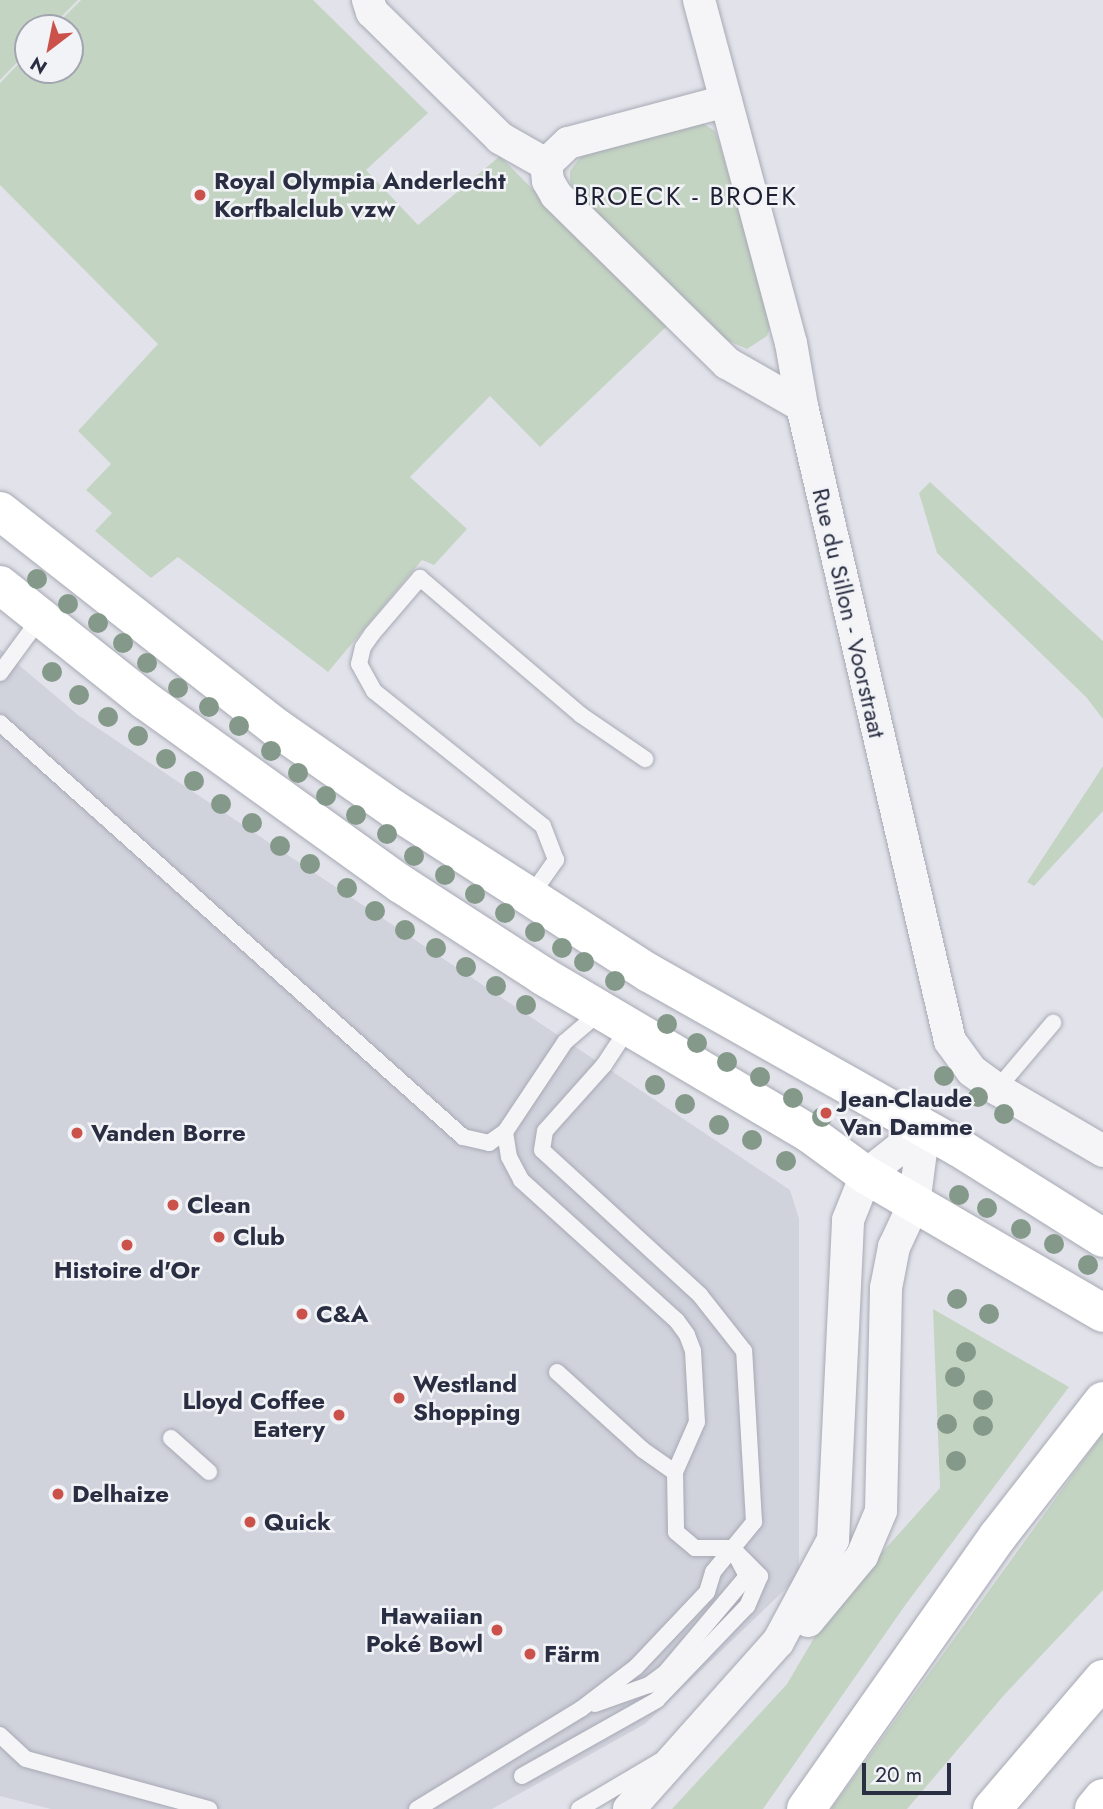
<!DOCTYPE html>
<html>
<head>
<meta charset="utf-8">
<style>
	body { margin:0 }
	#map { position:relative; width:1103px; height:1809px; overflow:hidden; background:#e2e3ea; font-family:Jost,sans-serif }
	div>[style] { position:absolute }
	.built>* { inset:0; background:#d0d2dc }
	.green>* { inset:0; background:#c4d4c3 }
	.roads { filter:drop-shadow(0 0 2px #a7a9b4) drop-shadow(0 0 2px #a7a9b4) }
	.lane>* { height:16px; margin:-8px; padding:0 8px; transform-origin:8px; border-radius:8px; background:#f5f5f8 }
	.street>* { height:32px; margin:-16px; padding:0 16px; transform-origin:16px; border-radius:16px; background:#f5f5f8 }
	.primary>* { height:38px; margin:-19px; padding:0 19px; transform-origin:19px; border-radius:19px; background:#fff }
	.highway>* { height:38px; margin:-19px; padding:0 19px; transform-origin:19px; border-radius:19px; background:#fff }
	.trees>* { width:20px; height:20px; margin:-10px; border-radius:50%; background:#849989 }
	.dots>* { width:19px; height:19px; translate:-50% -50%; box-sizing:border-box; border:4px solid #f2f3f7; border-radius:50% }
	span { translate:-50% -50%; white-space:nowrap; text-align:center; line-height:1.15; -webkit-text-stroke:5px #f2f3f7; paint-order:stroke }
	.poi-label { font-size:24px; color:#2a2e42; font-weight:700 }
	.left { translate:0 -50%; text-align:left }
	.right { translate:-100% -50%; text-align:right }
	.street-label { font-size:24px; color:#2a2e42 }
	.neighbourhood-label { font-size:26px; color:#1d1f32; letter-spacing:2px }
	.north { position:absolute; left:14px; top:14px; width:70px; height:70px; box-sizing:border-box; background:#f2f3f7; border:2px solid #a2a4af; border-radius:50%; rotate:212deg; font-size:19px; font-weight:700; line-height:28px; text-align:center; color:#2a2e42 }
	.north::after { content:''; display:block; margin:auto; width:24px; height:32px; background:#cb524b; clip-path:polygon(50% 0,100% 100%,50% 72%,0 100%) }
	.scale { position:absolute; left:862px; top:1763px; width:89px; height:32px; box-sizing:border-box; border:4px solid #2a2e42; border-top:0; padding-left:9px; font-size:21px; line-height:24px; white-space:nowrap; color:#2a2e42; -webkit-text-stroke:5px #f2f3f7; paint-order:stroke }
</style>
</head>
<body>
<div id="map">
	<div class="built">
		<i style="clip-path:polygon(0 649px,78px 715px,790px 1190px,799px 1219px,799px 1576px,645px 1724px,492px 1809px,51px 1809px,0 1796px)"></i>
	</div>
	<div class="green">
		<i style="clip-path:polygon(0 0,78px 0,50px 28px,28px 28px,28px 51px,0 80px)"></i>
		<i style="clip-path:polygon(81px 0,313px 0,428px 113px,366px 170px,418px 225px,500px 156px,667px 326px,540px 447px,490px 396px,410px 477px,467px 529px,434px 565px,422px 560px,328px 672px,178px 557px,151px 578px,95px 531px,112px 513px,86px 490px,111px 464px,78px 431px,158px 344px,0 185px,0 83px,28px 54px,28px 70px,70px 70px,70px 28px,53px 28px)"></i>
		<i style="clip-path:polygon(699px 121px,715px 131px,720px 145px,771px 324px,767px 336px,747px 349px,724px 339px,574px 192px,570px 181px,570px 171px,581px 156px)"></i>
		<i style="clip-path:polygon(930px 482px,1103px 641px,1103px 719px,1086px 697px,937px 553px,919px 493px)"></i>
		<i style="clip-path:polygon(1103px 766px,1103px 811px,1034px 886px,1027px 882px)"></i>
		<i style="clip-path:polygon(933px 1309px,1069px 1387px,906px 1604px,763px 1809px,672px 1809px,787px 1684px,831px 1609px,940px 1488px)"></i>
		<i style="clip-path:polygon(1103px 1433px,1103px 1590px,1005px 1694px,907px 1809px,831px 1809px)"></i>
	</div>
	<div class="roads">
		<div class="lane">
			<i style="left:0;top:673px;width:69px;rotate:-53.8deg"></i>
			<i style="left:0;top:723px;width:621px;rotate:41.8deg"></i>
			<i style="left:463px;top:1137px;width:27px;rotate:13deg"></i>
			<i style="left:489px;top:1143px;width:19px;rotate:-35deg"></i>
			<i style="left:505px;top:1132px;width:108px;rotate:-56.3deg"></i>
			<i style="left:565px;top:1042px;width:48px;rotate:-40.7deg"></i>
			<i style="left:529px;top:898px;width:47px;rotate:-54.6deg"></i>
			<i style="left:556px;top:860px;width:36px;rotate:-111deg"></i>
			<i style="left:543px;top:826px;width:216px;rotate:-141.4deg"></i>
			<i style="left:374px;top:691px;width:31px;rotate:-119deg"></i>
			<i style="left:359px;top:664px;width:17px;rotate:-77deg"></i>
			<i style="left:363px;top:647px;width:16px;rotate:-55deg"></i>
			<i style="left:372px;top:634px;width:74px;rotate:-49.4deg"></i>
			<i style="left:420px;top:578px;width:211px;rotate:40.4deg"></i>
			<i style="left:581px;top:715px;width:78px;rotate:34.5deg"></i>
			<i style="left:997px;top:1089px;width:87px;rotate:-49.7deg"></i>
			<i style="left:505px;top:1132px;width:25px;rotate:81deg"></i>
			<i style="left:509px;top:1157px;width:26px;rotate:62deg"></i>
			<i style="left:521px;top:1180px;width:210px;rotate:42.1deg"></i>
			<i style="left:677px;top:1321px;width:17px;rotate:54deg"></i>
			<i style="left:687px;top:1335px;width:17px;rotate:69deg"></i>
			<i style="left:693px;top:1351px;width:71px;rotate:86.8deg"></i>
			<i style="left:697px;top:1422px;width:55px;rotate:113.7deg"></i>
			<i style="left:675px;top:1472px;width:60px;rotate:89deg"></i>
			<i style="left:676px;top:1532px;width:25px;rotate:40deg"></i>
			<i style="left:695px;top:1548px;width:37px"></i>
			<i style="left:732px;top:1548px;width:40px;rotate:45deg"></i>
			<i style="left:760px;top:1576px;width:33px;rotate:113deg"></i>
			<i style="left:747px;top:1606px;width:130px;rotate:133.8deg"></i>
			<i style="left:657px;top:1700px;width:155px;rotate:150.6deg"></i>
			<i style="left:557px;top:1372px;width:116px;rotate:42.2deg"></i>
			<i style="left:643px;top:1450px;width:39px;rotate:35deg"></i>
			<i style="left:171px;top:1438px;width:51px;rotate:41.8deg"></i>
			<i style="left:595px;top:1704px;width:57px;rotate:-19.4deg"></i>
			<i style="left:649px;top:1685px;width:21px;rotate:-37deg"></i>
			<i style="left:666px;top:1672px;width:126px;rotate:-49.8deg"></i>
			<i style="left:747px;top:1576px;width:19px;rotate:-118deg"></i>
			<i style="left:0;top:1735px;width:35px;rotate:43deg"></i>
			<i style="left:26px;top:1759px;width:190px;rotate:15.3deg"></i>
			<i style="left:417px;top:1809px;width:192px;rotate:-31.4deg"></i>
			<i style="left:581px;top:1709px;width:69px;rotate:-37.4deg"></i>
			<i style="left:636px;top:1667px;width:103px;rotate:-46.6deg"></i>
			<i style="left:707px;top:1592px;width:21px;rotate:-73deg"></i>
			<i style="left:713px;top:1572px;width:65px;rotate:-50.6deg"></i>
			<i style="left:754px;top:1522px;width:171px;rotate:-93.3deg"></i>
			<i style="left:744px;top:1351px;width:71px;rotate:-128.2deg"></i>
			<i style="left:700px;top:1295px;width:214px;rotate:-137.5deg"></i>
			<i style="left:542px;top:1150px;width:19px;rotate:-81deg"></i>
			<i style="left:545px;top:1131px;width:89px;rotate:-48.2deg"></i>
			<i style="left:604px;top:1065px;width:45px;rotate:-56.7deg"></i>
			<i style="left:579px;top:1809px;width:94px;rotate:-30.7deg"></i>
		</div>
		<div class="street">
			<i style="left:368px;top:0;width:13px;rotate:72deg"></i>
			<i style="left:372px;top:12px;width:180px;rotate:44.5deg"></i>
			<i style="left:500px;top:138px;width:53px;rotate:29.5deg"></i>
			<i style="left:699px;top:0;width:355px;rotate:75deg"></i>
			<i style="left:791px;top:343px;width:64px;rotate:80.1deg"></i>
			<i style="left:802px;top:406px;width:652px;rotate:76.88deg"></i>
			<i style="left:950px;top:1041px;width:37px;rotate:54deg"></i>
			<i style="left:972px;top:1071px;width:31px;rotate:36deg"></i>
			<i style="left:997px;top:1089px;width:123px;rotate:30.3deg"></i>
			<i style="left:726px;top:101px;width:163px;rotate:165.1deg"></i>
			<i style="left:568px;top:143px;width:30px;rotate:136deg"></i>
			<i style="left:546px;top:164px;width:17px;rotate:83deg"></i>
			<i style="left:548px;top:181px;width:16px;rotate:60deg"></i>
			<i style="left:556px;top:195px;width:240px;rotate:44.5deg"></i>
			<i style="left:727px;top:363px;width:86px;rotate:29.8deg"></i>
			<i style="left:808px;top:1621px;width:85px;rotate:-50.3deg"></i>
			<i style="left:862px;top:1556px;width:49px;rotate:-67.1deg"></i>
			<i style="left:881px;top:1511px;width:223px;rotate:-88.7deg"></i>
			<i style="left:886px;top:1288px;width:42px;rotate:-79deg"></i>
			<i style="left:894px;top:1247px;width:47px;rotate:-65.1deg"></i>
			<i style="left:914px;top:1204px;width:76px;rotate:-82.4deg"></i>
			<i style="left:629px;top:1809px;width:224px;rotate:-48.3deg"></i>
			<i style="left:778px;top:1642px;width:116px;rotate:-61.7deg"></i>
			<i style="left:833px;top:1540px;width:320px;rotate:-87.3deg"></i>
			<i style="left:848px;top:1220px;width:48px;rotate:-68.2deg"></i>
			<i style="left:866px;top:1175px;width:74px;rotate:-38.4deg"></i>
		</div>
		<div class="primary">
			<i style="left:0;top:511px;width:352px;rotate:38.1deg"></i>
			<i style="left:277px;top:728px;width:144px;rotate:34.8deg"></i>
			<i style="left:395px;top:810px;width:302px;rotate:32.7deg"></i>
			<i style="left:649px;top:973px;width:355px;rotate:29.4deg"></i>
			<i style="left:958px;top:1147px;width:171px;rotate:32.1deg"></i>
			<i style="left:0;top:585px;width:186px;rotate:38.5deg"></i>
			<i style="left:146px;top:701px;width:314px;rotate:35.7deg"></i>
			<i style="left:401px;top:884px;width:169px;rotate:32.9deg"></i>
			<i style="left:543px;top:976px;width:310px;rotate:30.6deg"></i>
			<i style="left:810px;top:1134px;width:69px;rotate:36.2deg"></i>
			<i style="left:866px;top:1175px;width:274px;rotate:30.2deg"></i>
		</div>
		<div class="highway">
			<i style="left:806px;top:1809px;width:334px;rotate:-54.9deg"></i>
			<i style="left:998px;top:1536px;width:171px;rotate:-52.1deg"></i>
			<i style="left:992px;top:1809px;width:171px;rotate:-49.5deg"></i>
			<i style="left:1094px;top:1809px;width:14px;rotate:-51deg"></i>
		</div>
	</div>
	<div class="trees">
		<i style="left:37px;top:579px"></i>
		<i style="left:68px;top:604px"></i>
		<i style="left:98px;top:623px"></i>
		<i style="left:123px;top:643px"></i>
		<i style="left:147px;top:663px"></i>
		<i style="left:52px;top:672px"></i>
		<i style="left:178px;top:688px"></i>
		<i style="left:79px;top:695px"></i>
		<i style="left:209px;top:707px"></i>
		<i style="left:108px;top:717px"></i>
		<i style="left:239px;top:726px"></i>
		<i style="left:138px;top:736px"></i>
		<i style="left:271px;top:751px"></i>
		<i style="left:166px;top:759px"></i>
		<i style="left:298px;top:773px"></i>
		<i style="left:194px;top:781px"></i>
		<i style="left:326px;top:796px"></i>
		<i style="left:221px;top:804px"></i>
		<i style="left:356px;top:815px"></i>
		<i style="left:252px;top:823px"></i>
		<i style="left:387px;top:834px"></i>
		<i style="left:280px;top:846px"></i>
		<i style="left:414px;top:856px"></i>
		<i style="left:310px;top:864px"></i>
		<i style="left:445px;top:875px"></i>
		<i style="left:347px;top:888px"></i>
		<i style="left:475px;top:894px"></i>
		<i style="left:375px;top:911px"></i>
		<i style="left:505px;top:913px"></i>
		<i style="left:405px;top:930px"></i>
		<i style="left:535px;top:932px"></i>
		<i style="left:436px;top:948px"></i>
		<i style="left:562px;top:948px"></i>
		<i style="left:584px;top:962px"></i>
		<i style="left:466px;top:967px"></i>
		<i style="left:615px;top:981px"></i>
		<i style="left:496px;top:986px"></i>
		<i style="left:526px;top:1005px"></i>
		<i style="left:667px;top:1024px"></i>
		<i style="left:697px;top:1043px"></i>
		<i style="left:727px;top:1062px"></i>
		<i style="left:944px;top:1076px"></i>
		<i style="left:760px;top:1077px"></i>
		<i style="left:655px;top:1085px"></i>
		<i style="left:978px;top:1097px"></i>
		<i style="left:793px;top:1098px"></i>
		<i style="left:685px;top:1104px"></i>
		<i style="left:1004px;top:1114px"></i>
		<i style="left:822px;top:1117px"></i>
		<i style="left:719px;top:1125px"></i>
		<i style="left:752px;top:1140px"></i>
		<i style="left:786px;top:1161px"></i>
		<i style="left:959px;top:1195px"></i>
		<i style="left:987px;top:1208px"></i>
		<i style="left:1021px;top:1229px"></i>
		<i style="left:1054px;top:1244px"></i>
		<i style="left:1088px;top:1265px"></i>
		<i style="left:957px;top:1299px"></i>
		<i style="left:989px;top:1314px"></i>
		<i style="left:966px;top:1352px"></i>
		<i style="left:955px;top:1377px"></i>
		<i style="left:983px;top:1400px"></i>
		<i style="left:947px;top:1424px"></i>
		<i style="left:983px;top:1426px"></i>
		<i style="left:956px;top:1461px"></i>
	</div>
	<div class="dots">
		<i style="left:200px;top:195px;background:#cb524b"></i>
		<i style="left:826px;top:1113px;background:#cb524b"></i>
		<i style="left:77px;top:1133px;background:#cb524b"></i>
		<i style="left:173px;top:1205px;background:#cb524b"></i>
		<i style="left:219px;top:1237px;background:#cb524b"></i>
		<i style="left:127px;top:1245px;background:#cb524b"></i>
		<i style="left:302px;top:1314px;background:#cb524b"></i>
		<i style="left:399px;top:1398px;background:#cb524b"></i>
		<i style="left:339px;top:1415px;background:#cb524b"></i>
		<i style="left:58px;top:1494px;background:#cb524b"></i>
		<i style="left:250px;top:1522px;background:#cb524b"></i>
		<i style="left:497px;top:1630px;background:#cb524b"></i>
		<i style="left:530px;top:1654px;background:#cb524b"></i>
	</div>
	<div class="poi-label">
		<span class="left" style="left:214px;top:195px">Royal Olympia Anderlecht<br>Korfbalclub vzw</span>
		<span class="left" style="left:840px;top:1113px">Jean-Claude<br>Van Damme</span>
		<span class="left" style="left:91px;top:1133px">Vanden Borre</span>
		<span class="left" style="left:187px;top:1205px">Clean</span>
		<span class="left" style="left:233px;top:1237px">Club</span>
		<span style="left:127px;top:1270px">Histoire d'Or</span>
		<span class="left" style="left:316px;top:1314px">C&amp;A</span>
		<span class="left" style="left:413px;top:1398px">Westland<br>Shopping</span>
		<span class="right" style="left:325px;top:1415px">Lloyd Coffee<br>Eatery</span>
		<span class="left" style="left:72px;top:1494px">Delhaize</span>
		<span class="left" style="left:264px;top:1522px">Quick</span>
		<span class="right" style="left:483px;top:1630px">Hawaiian<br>Poké Bowl</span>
		<span class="left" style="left:544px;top:1654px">Färm</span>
	</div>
	<div class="street-label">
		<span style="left:849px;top:613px;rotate:77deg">Rue du Sillon - Voorstraat</span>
	</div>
	<div class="neighbourhood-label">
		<span style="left:686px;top:197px">BROECK - BROEK</span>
	</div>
	<div class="north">N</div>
	<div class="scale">20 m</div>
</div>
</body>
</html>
